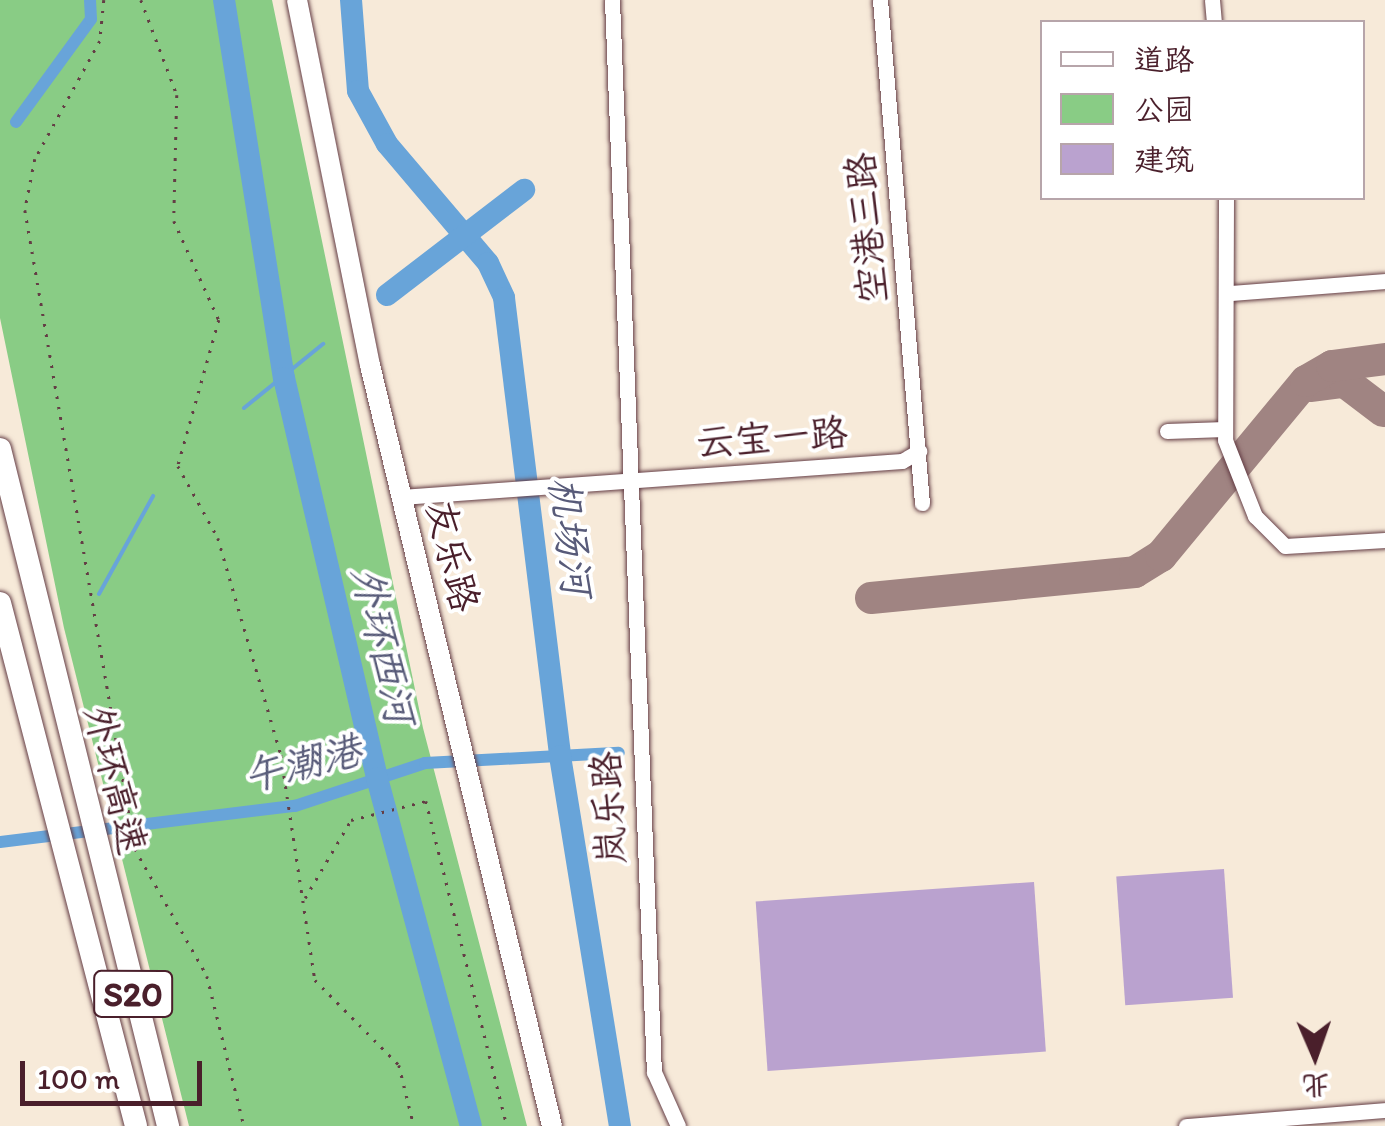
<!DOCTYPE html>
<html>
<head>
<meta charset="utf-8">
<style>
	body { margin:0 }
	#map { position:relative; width:1385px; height:1126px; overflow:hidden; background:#f7ead9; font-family:Itim,"LXGW WenKai TC",sans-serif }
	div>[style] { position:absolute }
	.green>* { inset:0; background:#89cc85 }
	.stream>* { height:4px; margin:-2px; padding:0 2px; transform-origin:2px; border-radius:2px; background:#68a4d9 }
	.canal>* { height:12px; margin:-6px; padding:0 6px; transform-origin:6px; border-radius:6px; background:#68a4d9 }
	.river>* { height:22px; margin:-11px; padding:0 11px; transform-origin:11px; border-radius:11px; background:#68a4d9 }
	.taxiway>* { height:32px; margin:-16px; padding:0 16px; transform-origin:16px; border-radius:16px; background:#a08482 }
	.building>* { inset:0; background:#baa2cf; transform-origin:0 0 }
	.path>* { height:2.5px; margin-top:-1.25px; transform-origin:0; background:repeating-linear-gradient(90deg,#643d45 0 2.5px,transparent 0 10.5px) }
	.roads { filter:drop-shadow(0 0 2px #643d45) drop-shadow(0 0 2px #643d45) }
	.minor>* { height:15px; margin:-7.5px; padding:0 7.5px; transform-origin:7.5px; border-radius:7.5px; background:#fff }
	.major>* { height:20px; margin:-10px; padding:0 10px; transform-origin:10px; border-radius:10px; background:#fff }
	.highway>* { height:22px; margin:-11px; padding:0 11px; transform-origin:11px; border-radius:11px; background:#fff }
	span { translate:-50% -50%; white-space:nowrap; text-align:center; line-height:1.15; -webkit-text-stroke:8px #fff; paint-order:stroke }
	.shield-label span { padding:2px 8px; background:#fff; border:2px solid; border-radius:8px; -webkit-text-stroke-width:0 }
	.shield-label { font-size:35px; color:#4a1f2b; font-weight:700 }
	.street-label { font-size:38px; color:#4a1f2b }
	.water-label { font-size:40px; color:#585b79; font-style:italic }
	.legend { position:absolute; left:1040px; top:20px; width:325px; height:180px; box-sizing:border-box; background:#fff; border:2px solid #b7a5aa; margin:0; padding:12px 18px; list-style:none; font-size:30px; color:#4a1f2b }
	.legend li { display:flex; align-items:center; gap:20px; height:50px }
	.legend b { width:50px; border:2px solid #b7a5aa }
	.north { position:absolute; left:1265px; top:1006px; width:100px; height:100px; -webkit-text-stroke:8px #fff; paint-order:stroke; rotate:178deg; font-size:28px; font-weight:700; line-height:40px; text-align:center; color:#4a1f2b }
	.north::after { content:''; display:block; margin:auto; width:35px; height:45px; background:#4a1f2b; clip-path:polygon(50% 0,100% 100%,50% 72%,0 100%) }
	.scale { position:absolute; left:20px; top:1061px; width:182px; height:45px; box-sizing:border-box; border:5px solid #4a1f2b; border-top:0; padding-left:12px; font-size:30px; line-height:35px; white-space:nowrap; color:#4a1f2b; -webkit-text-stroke:8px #fff; paint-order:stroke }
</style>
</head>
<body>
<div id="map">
	<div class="green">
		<i style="clip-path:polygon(0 0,272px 0,423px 728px,527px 1126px,189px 1126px,64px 628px,0 318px)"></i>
	</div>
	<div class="stream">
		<i style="left:244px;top:408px;width:102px;rotate:-39deg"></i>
		<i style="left:99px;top:594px;width:112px;rotate:-61.1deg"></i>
	</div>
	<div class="canal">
		<i style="left:16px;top:122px;width:127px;rotate:-53.9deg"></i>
		<i style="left:91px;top:19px;width:19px;rotate:-93deg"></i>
		<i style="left:0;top:842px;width:297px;rotate:-7deg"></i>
		<i style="left:295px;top:806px;width:137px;rotate:-18.3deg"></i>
		<i style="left:425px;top:763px;width:194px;rotate:-3deg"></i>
	</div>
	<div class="river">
		<i style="left:224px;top:0;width:383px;rotate:81deg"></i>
		<i style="left:284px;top:378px;width:411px;rotate:76.9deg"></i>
		<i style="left:377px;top:778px;width:360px;rotate:74.9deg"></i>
		<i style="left:351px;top:0;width:91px;rotate:85.6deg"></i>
		<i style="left:358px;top:91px;width:60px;rotate:61.3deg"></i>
		<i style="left:387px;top:144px;width:156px;rotate:49.7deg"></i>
		<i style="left:488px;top:263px;width:38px;rotate:65deg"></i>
		<i style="left:504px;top:298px;width:461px;rotate:83deg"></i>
		<i style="left:560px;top:756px;width:375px;rotate:80.8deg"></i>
		<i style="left:387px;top:295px;width:173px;rotate:-37.5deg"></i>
	</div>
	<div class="taxiway">
		<i style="left:1310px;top:386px;width:35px;rotate:-7deg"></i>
		<i style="left:1345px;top:382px;width:48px;rotate:37.3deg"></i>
		<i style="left:871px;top:598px;width:265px;rotate:-5.6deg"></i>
		<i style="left:1135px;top:572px;width:31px;rotate:-32deg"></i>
		<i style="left:1161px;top:556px;width:227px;rotate:-50.4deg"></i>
		<i style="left:1306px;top:381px;width:30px;rotate:-30deg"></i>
		<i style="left:1332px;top:366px;width:53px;rotate:-7.5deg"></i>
	</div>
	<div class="building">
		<i style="left:1224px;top:869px;width:129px;height:108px;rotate:86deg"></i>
		<i style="left:1034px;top:882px;width:170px;height:279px;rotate:86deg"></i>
	</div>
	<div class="path">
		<i style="left:104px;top:0;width:41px;rotate:95.6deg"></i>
		<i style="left:100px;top:41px;width:135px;rotate:118.8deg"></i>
		<i style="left:35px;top:159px;width:52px;rotate:101.1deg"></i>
		<i style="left:25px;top:210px;width:648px;rotate:80.23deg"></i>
		<i style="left:135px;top:849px;width:146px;rotate:60.4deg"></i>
		<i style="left:207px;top:976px;width:154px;rotate:76.1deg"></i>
		<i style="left:141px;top:0;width:102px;rotate:69.2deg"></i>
		<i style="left:177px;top:95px;width:126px;rotate:91.4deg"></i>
		<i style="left:174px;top:221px;width:109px;rotate:65.6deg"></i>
		<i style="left:219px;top:320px;width:152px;rotate:105.7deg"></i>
		<i style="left:178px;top:466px;width:82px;rotate:60.9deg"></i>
		<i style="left:218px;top:538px;width:226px;rotate:73.8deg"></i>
		<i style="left:281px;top:755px;width:228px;rotate:81.4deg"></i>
		<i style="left:315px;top:980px;width:120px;rotate:45.3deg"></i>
		<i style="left:399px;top:1065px;width:63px;rotate:76.2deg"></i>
		<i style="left:305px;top:898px;width:91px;rotate:-59.5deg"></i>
		<i style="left:351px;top:820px;width:77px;rotate:-14.2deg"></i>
		<i style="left:426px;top:801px;width:335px;rotate:76deg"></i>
	</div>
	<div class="roads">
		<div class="minor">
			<i style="left:612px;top:0;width:1073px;rotate:87.76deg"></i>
			<i style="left:654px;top:1072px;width:59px;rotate:66deg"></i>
			<i style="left:880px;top:0;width:505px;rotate:85.23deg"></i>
			<i style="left:1212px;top:0;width:22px;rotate:85deg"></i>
			<i style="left:1226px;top:198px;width:242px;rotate:90.2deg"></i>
			<i style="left:1225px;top:440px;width:82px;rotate:68.5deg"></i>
			<i style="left:1255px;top:516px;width:42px;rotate:45deg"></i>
			<i style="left:1285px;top:546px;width:100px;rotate:-3.4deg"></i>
			<i style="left:1232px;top:293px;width:153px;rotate:-4.5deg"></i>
			<i style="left:1167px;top:431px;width:58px;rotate:-2deg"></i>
			<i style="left:401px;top:497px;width:502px;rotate:-4.11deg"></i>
			<i style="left:902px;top:461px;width:20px;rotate:-30deg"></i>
			<i style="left:1186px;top:1126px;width:200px;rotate:-4.6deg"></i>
		</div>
		<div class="major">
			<i style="left:297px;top:0;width:372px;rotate:78.7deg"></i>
			<i style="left:370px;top:365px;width:782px;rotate:76.55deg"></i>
		</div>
		<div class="highway">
			<i style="left:0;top:449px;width:698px;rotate:76.06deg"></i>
			<i style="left:0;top:603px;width:540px;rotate:75.42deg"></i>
		</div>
	</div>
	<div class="shield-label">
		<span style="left:133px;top:994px">S20</span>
	</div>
	<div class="street-label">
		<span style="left:867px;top:228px;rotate:-95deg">空港三路</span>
		<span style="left:772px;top:438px;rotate:-4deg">云宝一路</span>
		<span style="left:452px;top:556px;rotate:76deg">友乐路</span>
		<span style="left:115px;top:780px;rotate:76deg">外环高速</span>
		<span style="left:609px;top:808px;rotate:-93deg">岚乐路</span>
	</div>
	<div class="water-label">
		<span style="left:571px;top:536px;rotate:83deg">机场河</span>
		<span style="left:384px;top:645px;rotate:77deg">外环西河</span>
		<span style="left:302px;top:763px;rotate:-14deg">午潮港</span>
	</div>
	<ul class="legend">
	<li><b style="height:12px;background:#fff"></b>道路</li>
	<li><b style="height:28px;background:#89cc85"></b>公园</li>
	<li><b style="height:28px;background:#baa2cf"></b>建筑</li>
	</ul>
	<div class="north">北</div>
	<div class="scale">100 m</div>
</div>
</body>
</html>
